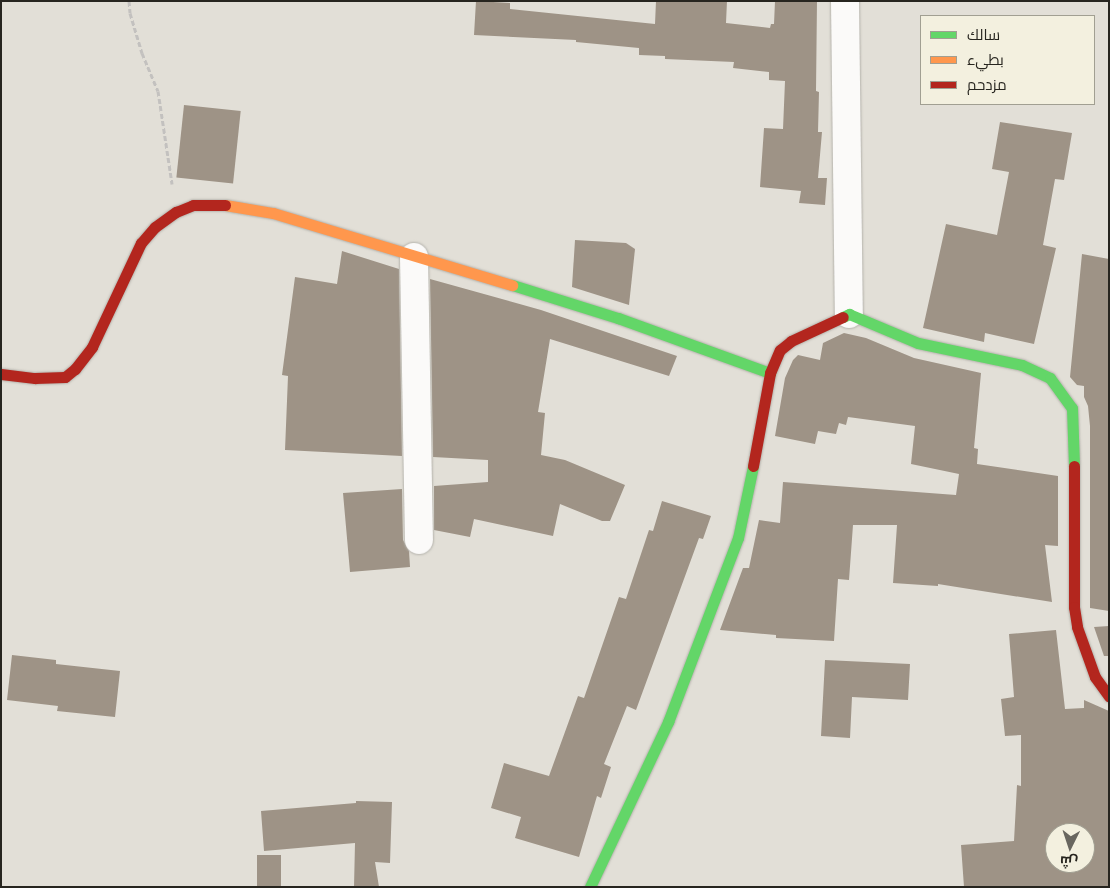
<!DOCTYPE html>
<html>
<head>
<meta charset="utf-8">
<style>
	body { margin:0 }
	#map { position:relative; width:1110px; height:888px; overflow:hidden; background:#e2dfd7; font-family:Lato,Cairo,sans-serif }
	div>[style] { position:absolute }
	.building>* { inset:0; background:#9e9386; transform-origin:0 0 }
	.path>* { height:3px; margin-top:-1.5px; transform-origin:0; background:repeating-linear-gradient(90deg,#c3c1bf 0 5px,transparent 0 7.5px) }
	.roads { filter:drop-shadow(0 0 1px #b4b2ab) drop-shadow(0 0 1px #b4b2ab) }
	.street>* { height:28px; margin:-14px; padding:0 14px; transform-origin:14px; border-radius:14px; background:#fbfaf9 }
	.fast>* { height:11px; margin:-5.5px; padding:0 5.5px; transform-origin:5.5px; border-radius:5.5px; background:#63d668 }
	.slow>* { height:11px; margin:-5.5px; padding:0 5.5px; transform-origin:5.5px; border-radius:5.5px; background:#ff974d }
	.jam>* { height:11px; margin:-5.5px; padding:0 5.5px; transform-origin:5.5px; border-radius:5.5px; background:#b3261e }
	span { translate:-50% -50%; white-space:nowrap; text-align:center; line-height:1.15; -webkit-text-stroke:5px #f3f0df; paint-order:stroke }
	.frame { position:absolute; inset:0; border:2px solid #27251f; pointer-events:none }
	.legend { position:absolute; left:920px; top:15px; width:175px; height:90px; box-sizing:border-box; background:#f3f0df; border:1px solid #a19f92; margin:0; padding:6px 9px; list-style:none; font-size:15px; color:#27251f }
	.legend li { display:flex; align-items:center; gap:10px; height:25px }
	.legend b { width:25px; border:1px solid #a19f92 }
	.north { position:absolute; left:1045px; top:823px; width:50px; height:50px; box-sizing:border-box; background:#f3f0df; border:1px solid #a19f92; border-radius:50%; rotate:184deg; font-size:14px; font-weight:700; line-height:20px; text-align:center; color:#27251f }
	.north::after { content:''; display:block; margin:auto; width:18px; height:22px; background:#68665f; clip-path:polygon(50% 0,100% 100%,50% 72%,0 100%) }
</style>
</head>
<body>
<div id="map">
	<div class="building">
		<i style="clip-path:polygon(476px 1px,510px 3px,510px 9px,655px 24px,656px 1px,727px 1px,726px 23px,770px 28px,771px 24px,774px 24px,775px 1px,817px 1px,816px 91px,819px 92px,818px 132px,822px 132px,818px 178px,827px 178px,825px 205px,799px 203px,801px 191px,760px 187px,764px 128px,783px 129px,785px 81px,769px 80px,769px 72px,733px 68px,734px 62px,665px 59px,665px 56px,639px 55px,639px 48px,576px 42px,576px 40px,474px 35px)"></i>
		<i style="left:184px;top:105px;width:57px;height:73px;rotate:6deg"></i>
		<i style="clip-path:polygon(1000px 122px,1072px 133px,1064px 180px,1055px 179px,1043px 245px,1056px 248px,1034px 344px,985px 333px,984px 342px,923px 328px,946px 224px,997px 235px,1009px 172px,992px 169px)"></i>
		<i style="clip-path:polygon(575px 240px,626px 243px,635px 249px,629px 305px,572px 287px)"></i>
		<i style="clip-path:polygon(342px 251px,399px 269px,402px 456px,285px 450px,288px 376px,282px 375px,295px 277px,337px 284px)"></i>
		<i style="clip-path:polygon(1082px 254px,1109px 259px,1109px 611px,1090px 608px,1090px 426px,1088px 406px,1084px 397px,1084px 386px,1077px 385px,1070px 377px)"></i>
		<i style="clip-path:polygon(430px 279px,541px 310px,677px 356px,669px 376px,550px 339px,538px 412px,545px 413px,541px 455px,565px 460px,625px 485px,610px 521px,602px 521px,560px 504px,553px 536px,474px 519px,470px 537px,434px 530px,434px 486px,488px 482px,488px 460px,433px 457px)"></i>
		<i style="clip-path:polygon(844px 333px,866px 338px,914px 358px,981px 373px,974px 448px,978px 449px,977px 464px,1058px 476px,1058px 546px,1045px 545px,1052px 602px,938px 584px,938px 586px,893px 583px,897px 525px,853px 525px,849px 580px,838px 579px,834px 641px,776px 638px,776px 635px,720px 630px,743px 568px,749px 568px,759px 520px,780px 523px,783px 482px,956px 495px,959px 474px,911px 464px,915px 426px,848px 417px,846px 425px,839px 423px,836px 434px,818px 431px,815px 444px,775px 436px,785px 378px,793px 360px,798px 355px,820px 360px,823px 343px)"></i>
		<i style="clip-path:polygon(402px 489px,403px 540px,409px 551px,410px 567px,350px 572px,343px 493px)"></i>
		<i style="clip-path:polygon(662px 501px,711px 516px,703px 539px,699px 538px,636px 710px,627px 706px,604px 764px,611px 767px,601px 798px,597px 796px,579px 857px,515px 838px,521px 817px,491px 808px,504px 763px,549px 776px,578px 696px,584px 698px,619px 597px,626px 599px,649px 530px,653px 531px)"></i>
		<i style="clip-path:polygon(1109px 626px,1109px 656px,1104px 656px,1094px 627px)"></i>
		<i style="clip-path:polygon(evenodd,1056px 630px,1065px 709px,1084px 708px,1084px 700px,1109px 711px,1109px 887px,964px 887px,961px 845px,1014px 841px,1017px 785px,1021px 786px,1021px 735px,1005px 736px,1001px 699px,1014px 697px,1009px 634px,1056px 630px,1055px 833px,1085px 833px,1085px 863px,1055px 863px,1055px 833px)"></i>
		<i style="clip-path:polygon(12px 655px,56px 660px,56px 664px,120px 671px,115px 717px,57px 711px,58px 706px,7px 700px)"></i>
		<i style="clip-path:polygon(825px 660px,910px 664px,908px 700px,852px 697px,850px 738px,821px 736px)"></i>
		<i style="clip-path:polygon(356px 801px,392px 802px,390px 863px,375px 862px,379px 887px,354px 887px,355px 843px,264px 851px,261px 811px,356px 803px)"></i>
		<i style="left:257px;top:855px;width:24px;height:32px"></i>
	</div>
	<div class="path">
		<i style="left:129px;top:1px;width:12px;rotate:85deg"></i>
		<i style="left:130px;top:13px;width:42px;rotate:73.3deg"></i>
		<i style="left:142px;top:53px;width:41px;rotate:67.2deg"></i>
		<i style="left:158px;top:91px;width:94px;rotate:81.4deg"></i>
	</div>
	<div class="roads">
		<div class="street">
			<i style="left:845px;top:1px;width:313px;rotate:89.3deg"></i>
			<i style="left:414px;top:257px;width:283px;rotate:89deg"></i>
		</div>
		<div class="fast">
			<i style="left:512px;top:285px;width:111px;rotate:17.3deg"></i>
			<i style="left:618px;top:318px;width:162px;rotate:19.9deg"></i>
			<i style="left:843px;top:317px;width:7px;rotate:-27deg"></i>
			<i style="left:849px;top:314px;width:75px;rotate:22.8deg"></i>
			<i style="left:918px;top:343px;width:106px;rotate:11.9deg"></i>
			<i style="left:1022px;top:365px;width:31px;rotate:25deg"></i>
			<i style="left:1050px;top:378px;width:37px;rotate:54deg"></i>
			<i style="left:1072px;top:408px;width:58px;rotate:88deg"></i>
			<i style="left:590px;top:887px;width:183px;rotate:-64.7deg"></i>
			<i style="left:668px;top:722px;width:197px;rotate:-69.2deg"></i>
			<i style="left:738px;top:538px;width:74px;rotate:-78.2deg"></i>
		</div>
		<div class="slow">
			<i style="left:225px;top:205px;width:49px;rotate:9.5deg"></i>
			<i style="left:273px;top:213px;width:250px;rotate:16.8deg"></i>
		</div>
		<div class="jam">
			<i style="left:1px;top:374px;width:34px;rotate:7deg"></i>
			<i style="left:35px;top:378px;width:30px;rotate:-2deg"></i>
			<i style="left:65px;top:377px;width:13px;rotate:-39deg"></i>
			<i style="left:75px;top:369px;width:28px;rotate:-52deg"></i>
			<i style="left:92px;top:347px;width:115px;rotate:-64.8deg"></i>
			<i style="left:141px;top:243px;width:21px;rotate:-49deg"></i>
			<i style="left:155px;top:227px;width:26px;rotate:-36deg"></i>
			<i style="left:176px;top:212px;width:18px;rotate:-22deg"></i>
			<i style="left:193px;top:205px;width:32px"></i>
			<i style="left:753px;top:466px;width:95px;rotate:-79.6deg"></i>
			<i style="left:770px;top:373px;width:25px;rotate:-67deg"></i>
			<i style="left:780px;top:350px;width:14px;rotate:-39deg"></i>
			<i style="left:791px;top:341px;width:57px;rotate:-24.8deg"></i>
			<i style="left:1074px;top:466px;width:141px;rotate:90deg"></i>
			<i style="left:1074px;top:607px;width:20px;rotate:81deg"></i>
			<i style="left:1077px;top:627px;width:53px;rotate:70.2deg"></i>
			<i style="left:1095px;top:677px;width:24px;rotate:54deg"></i>
		</div>
	</div>
	<div class="frame"></div>
	<ul class="legend">
	<li><b style="height:6px;background:#63d668"></b>سالك</li>
	<li><b style="height:6px;background:#ff974d"></b>بطيء</li>
	<li><b style="height:6px;background:#b3261e"></b>مزدحم</li>
	</ul>
	<div class="north">ش</div>
</div>
</body>
</html>
